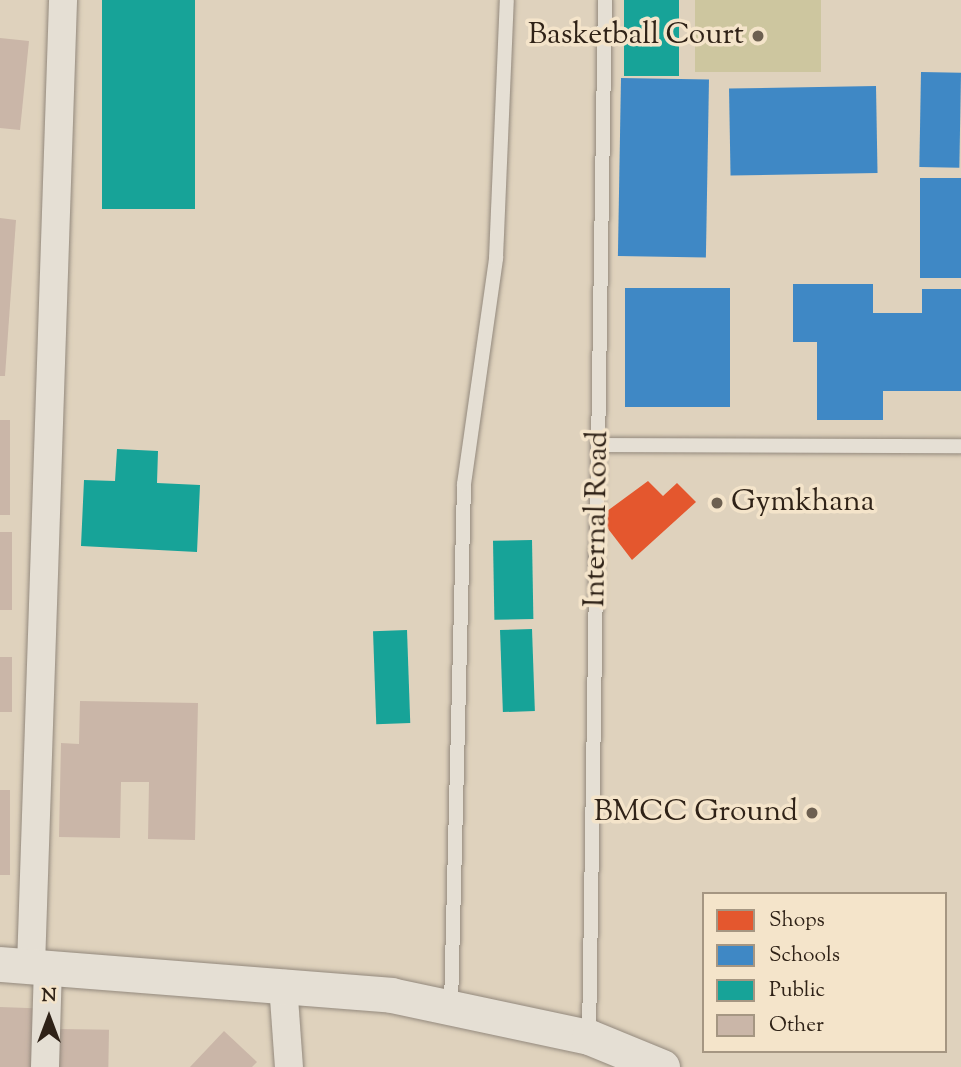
<!DOCTYPE html>
<html>
<head>
<meta charset="utf-8">
<style>
	body { margin:0 }
	#map { position:relative; width:961px; height:1067px; overflow:hidden; background:#dfd2bd; font-family:"Sorts Mill Goudy",serif }
	div>[style] { position:absolute }
	.green>* { inset:0; background:#cdc69f; transform-origin:0 0 }
	.shops>* { inset:0; background:#e4572e }
	.schools>* { inset:0; background:#3f88c5; transform-origin:0 0 }
	.public>* { inset:0; background:#17a398; transform-origin:0 0 }
	.building>* { inset:0; background:#cab6a8; transform-origin:0 0 }
	.roads { filter:drop-shadow(0 0 2px #93897d) drop-shadow(0 0 2px #93897d) }
	.service>* { height:14px; margin:-7px; padding:0 7px; transform-origin:7px; border-radius:7px; background:#e5dfd4 }
	.minor>* { height:28px; margin:-14px; padding:0 14px; transform-origin:14px; border-radius:14px; background:#e5dfd4 }
	.tertiary>* { height:35px; margin:-17.5px; padding:0 17.5px; transform-origin:17.5px; border-radius:17.5px; background:#e5dfd4 }
	.dots>* { width:19px; height:19px; translate:-50% -50%; box-sizing:border-box; border:4px solid #f4e4ca; border-radius:50% }
	span { translate:-50% -50%; white-space:nowrap; text-align:center; line-height:1.15; -webkit-text-stroke:7px #f4e4ca; paint-order:stroke }
	.poi-label { font-size:30px; color:#2f2217 }
	.right { translate:-100% -50%; text-align:right }
	.left { translate:0 -50%; text-align:left }
	.street-label { font-size:30px; color:#2f2217 }
	.legend { position:absolute; left:702px; top:892px; width:245px; height:161px; box-sizing:border-box; background:#f4e4ca; border:2px solid #a59682; margin:0; padding:9px 12px; list-style:none; font-size:21px; color:#2f2217 }
	.legend li { display:flex; align-items:center; gap:14px; height:35px }
	.legend b { width:35px; border:2px solid #a59682 }
	.north { position:absolute; left:14px; top:983px; width:70px; height:70px; -webkit-text-stroke:5px #f4e4ca; paint-order:stroke; rotate:0deg; font-size:19px; font-weight:700; line-height:28px; text-align:center; color:#2f2217 }
	.north::after { content:''; display:block; margin:auto; width:24px; height:32px; background:#2f2217; clip-path:polygon(50% 0,100% 100%,50% 72%,0 100%) }
</style>
</head>
<body>
<div id="map">
	<div class="green">
		<i style="left:695px;top:0;width:126px;height:72px"></i>
	</div>
	<div class="shops">
		<i style="clip-path:polygon(648px 481px,663px 496px,677px 483px,696px 502px,632px 560px,599px 517px)"></i>
	</div>
	<div class="schools">
		<i style="left:921px;top:72px;width:40px;height:95px;rotate:1deg"></i>
		<i style="left:621px;top:78px;width:88px;height:178px;rotate:1deg"></i>
		<i style="left:876px;top:86px;width:87px;height:147px;rotate:89deg"></i>
		<i style="left:920px;top:178px;width:41px;height:100px"></i>
		<i style="clip-path:polygon(793px 284px,873px 284px,873px 313px,922px 313px,922px 289px,961px 289px,961px 391px,883px 391px,883px 420px,817px 420px,817px 342px,793px 342px)"></i>
		<i style="left:730px;top:288px;width:119px;height:105px;rotate:90deg"></i>
	</div>
	<div class="public">
		<i style="left:102px;top:0;width:93px;height:209px"></i>
		<i style="left:624px;top:0;width:55px;height:76px"></i>
		<i style="clip-path:polygon(117px 449px,158px 451px,157px 483px,200px 485px,197px 552px,81px 546px,84px 480px,115px 481px)"></i>
		<i style="left:532px;top:540px;width:79px;height:39px;rotate:89deg"></i>
		<i style="left:532px;top:629px;width:82px;height:32px;rotate:88deg"></i>
		<i style="left:407px;top:630px;width:93px;height:34px;rotate:88deg"></i>
	</div>
	<div class="building">
		<i style="clip-path:polygon(0 38px,29px 41px,20px 130px,0 128px)"></i>
		<i style="clip-path:polygon(0 218px,16px 220px,5px 376px,0 376px)"></i>
		<i style="left:0;top:420px;width:10px;height:95px"></i>
		<i style="left:0;top:532px;width:12px;height:78px"></i>
		<i style="left:0;top:657px;width:12px;height:55px"></i>
		<i style="clip-path:polygon(80px 701px,198px 703px,195px 840px,148px 839px,149px 782px,121px 782px,120px 838px,59px 837px,61px 743px,79px 744px)"></i>
		<i style="left:0;top:790px;width:10px;height:85px"></i>
		<i style="left:0;top:1007px;width:34px;height:60px;rotate:2deg"></i>
		<i style="left:59px;top:1029px;width:50px;height:38px;rotate:1deg"></i>
		<i style="clip-path:polygon(224px 1031px,257px 1062px,252px 1067px,190px 1067px)"></i>
	</div>
	<div class="roads">
		<div class="service">
			<i style="left:599px;top:445px;width:362px;rotate:0.2deg"></i>
			<i style="left:451px;top:1006px;width:522px;rotate:-88.57deg"></i>
			<i style="left:464px;top:484px;width:228px;rotate:-81.9deg"></i>
			<i style="left:496px;top:258px;width:258px;rotate:-87.6deg"></i>
			<i style="left:589px;top:1036px;width:1036px;rotate:-89.12deg"></i>
		</div>
		<div class="minor">
			<i style="left:31px;top:966px;width:967px;rotate:-88.1deg"></i>
			<i style="left:283px;top:984px;width:83px;rotate:85.9deg"></i>
			<i style="left:45px;top:1067px;width:100px;rotate:-88.3deg"></i>
		</div>
		<div class="tertiary">
			<i style="left:0;top:964px;width:392px;rotate:4.5deg"></i>
			<i style="left:391px;top:995px;width:202px;rotate:12deg"></i>
			<i style="left:589px;top:1037px;width:79px;rotate:22.3deg"></i>
		</div>
	</div>
	<div class="dots">
		<i style="left:758px;top:36px;background:#6d6051"></i>
		<i style="left:717px;top:503px;background:#6d6051"></i>
		<i style="left:812px;top:813px;background:#6d6051"></i>
	</div>
	<div class="poi-label">
		<span class="right" style="left:744px;top:36px">Basketball Court</span>
		<span class="left" style="left:731px;top:503px">Gymkhana</span>
		<span class="right" style="left:798px;top:813px">BMCC Ground</span>
	</div>
	<div class="street-label">
		<span style="left:598px;top:519px;rotate:-89deg">Internal Road</span>
	</div>
	<ul class="legend">
	<li><b style="height:19px;background:#e4572e"></b>Shops</li>
	<li><b style="height:19px;background:#3f88c5"></b>Schools</li>
	<li><b style="height:19px;background:#17a398"></b>Public</li>
	<li><b style="height:19px;background:#cab6a8"></b>Other</li>
	</ul>
	<div class="north">N</div>
</div>
</body>
</html>
